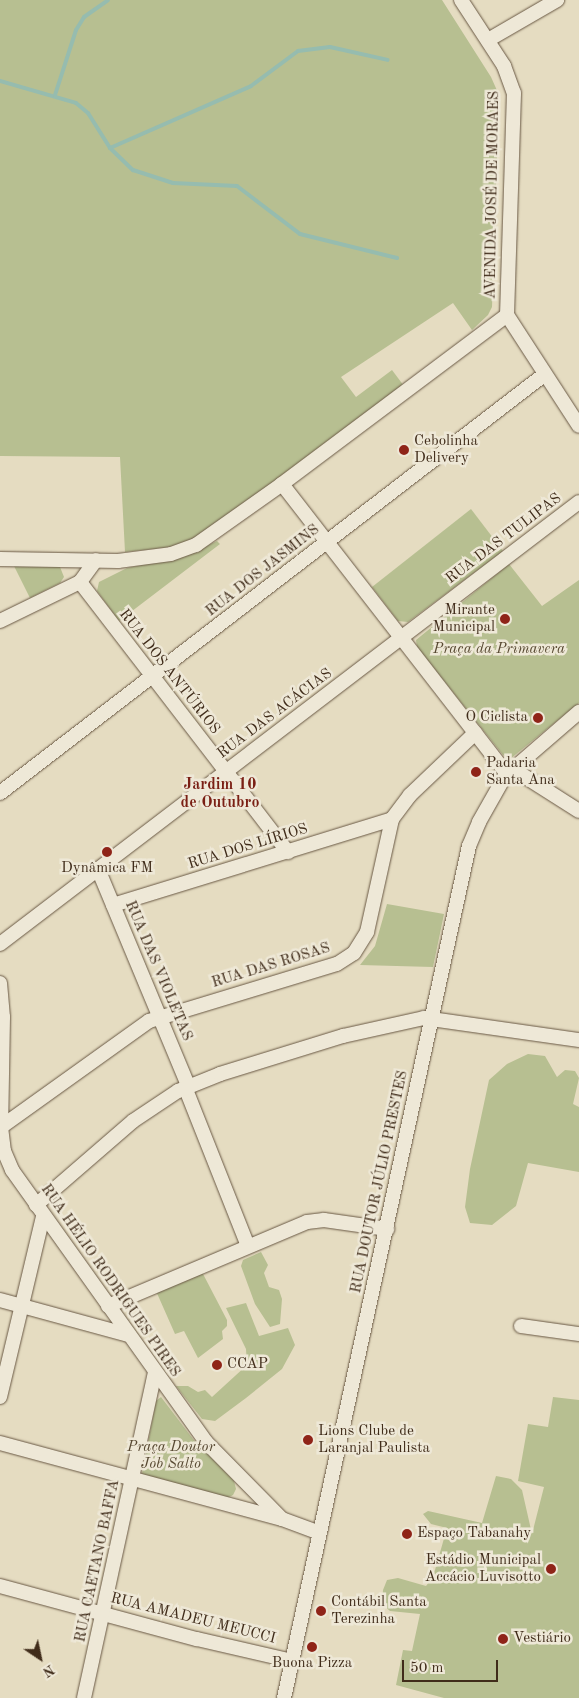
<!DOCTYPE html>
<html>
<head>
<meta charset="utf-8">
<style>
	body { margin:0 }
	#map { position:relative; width:579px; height:1698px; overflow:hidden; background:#e5dcc1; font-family:"Old Standard TT",serif }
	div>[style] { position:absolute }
	.green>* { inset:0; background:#b7bf91 }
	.stream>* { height:4px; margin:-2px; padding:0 2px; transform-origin:2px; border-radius:2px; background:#96bcaf }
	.roads { filter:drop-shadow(0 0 1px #695844) drop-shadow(0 0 1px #695844) }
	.minor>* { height:14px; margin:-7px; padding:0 7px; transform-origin:7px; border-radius:7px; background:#eee8d7 }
	.dots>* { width:14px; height:14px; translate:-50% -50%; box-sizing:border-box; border:2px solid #eee8d7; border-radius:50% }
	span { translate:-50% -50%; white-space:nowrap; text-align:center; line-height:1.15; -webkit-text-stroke:5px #eee8d7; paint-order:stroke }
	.street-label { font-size:15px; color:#402c1a }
	.poi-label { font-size:15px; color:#402c1a }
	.left { translate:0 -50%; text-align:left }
	.right { translate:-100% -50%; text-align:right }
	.park-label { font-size:15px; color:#584932; font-style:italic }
	.neighbourhood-label { font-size:16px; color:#7a1f14; font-weight:700 }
	.north { position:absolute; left:15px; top:1633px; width:50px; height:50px; -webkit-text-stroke:4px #eee8d7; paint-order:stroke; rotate:146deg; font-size:14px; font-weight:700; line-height:20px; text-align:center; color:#402c1a }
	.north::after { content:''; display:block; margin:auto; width:18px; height:22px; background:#402c1a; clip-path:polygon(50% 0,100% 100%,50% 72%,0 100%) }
	.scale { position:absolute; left:402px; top:1660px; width:96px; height:22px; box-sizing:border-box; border:2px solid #402c1a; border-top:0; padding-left:6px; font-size:15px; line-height:18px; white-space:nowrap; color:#402c1a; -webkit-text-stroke:4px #eee8d7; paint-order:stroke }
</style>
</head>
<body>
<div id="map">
	<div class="green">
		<i style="clip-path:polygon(0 0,442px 0,491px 77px,499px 95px,492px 307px,488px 315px,472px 330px,453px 303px,341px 377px,356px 397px,392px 370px,404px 386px,203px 535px,174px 547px,125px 552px,120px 457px,0 456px)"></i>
		<i style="clip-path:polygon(471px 509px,503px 551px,408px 622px,398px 621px,372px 587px)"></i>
		<i style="clip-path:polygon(217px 541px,220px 544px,119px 621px,97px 591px,99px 582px,127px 568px,186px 556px)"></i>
		<i style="clip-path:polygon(509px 564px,542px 606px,579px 580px,579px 703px,510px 759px,503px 755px,417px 647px,416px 640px)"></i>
		<i style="clip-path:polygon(14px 566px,60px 567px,64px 577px,60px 583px,30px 598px)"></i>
		<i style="clip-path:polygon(387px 904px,444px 914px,433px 967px,360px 965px,375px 946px)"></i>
		<i style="clip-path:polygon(528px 1054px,545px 1056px,557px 1077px,565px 1070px,575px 1071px,579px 1078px,573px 1104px,579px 1107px,579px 1172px,528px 1163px,516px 1206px,492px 1225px,470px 1223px,465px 1207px,470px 1169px,489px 1080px,507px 1064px)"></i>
		<i style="clip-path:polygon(261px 1252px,268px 1265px,264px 1273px,269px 1287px,279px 1290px,282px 1299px,280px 1324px,270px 1327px,255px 1304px,241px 1266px,243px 1260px)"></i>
		<i style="clip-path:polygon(202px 1272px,227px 1320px,227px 1326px,222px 1331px,223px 1339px,198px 1358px,184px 1331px,175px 1334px,156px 1291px)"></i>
		<i style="clip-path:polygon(246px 1303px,259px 1336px,288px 1328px,295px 1345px,282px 1369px,246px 1398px,215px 1421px,202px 1419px,176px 1386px,188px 1386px,198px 1392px,205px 1390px,212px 1397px,247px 1365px,246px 1349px,226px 1308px)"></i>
		<i style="clip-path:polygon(161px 1397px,193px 1439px,234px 1481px,236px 1489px,233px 1495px,227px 1498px,142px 1474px,156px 1401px)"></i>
		<i style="clip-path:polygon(553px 1397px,579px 1400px,579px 1698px,444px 1698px,396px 1685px,403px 1650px,412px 1651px,420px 1614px,390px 1611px,382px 1604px,383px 1590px,387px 1580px,398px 1578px,426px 1586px,433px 1577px,447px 1528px,431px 1524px,423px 1514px,428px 1511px,482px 1523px,496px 1476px,511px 1479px,522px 1490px,532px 1534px,544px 1487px,518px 1481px,528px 1424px,548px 1427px)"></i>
	</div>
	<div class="stream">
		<i style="left:0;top:81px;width:79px;rotate:16.1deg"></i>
		<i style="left:76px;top:103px;width:16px;rotate:40deg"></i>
		<i style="left:88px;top:113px;width:41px;rotate:57.8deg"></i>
		<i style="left:110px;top:148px;width:32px;rotate:44deg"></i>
		<i style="left:133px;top:170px;width:42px;rotate:18deg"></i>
		<i style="left:173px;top:183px;width:64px;rotate:2.7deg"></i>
		<i style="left:237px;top:186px;width:79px;rotate:37.3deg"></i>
		<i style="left:300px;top:234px;width:100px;rotate:13.9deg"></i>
		<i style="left:55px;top:95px;width:68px;rotate:-72.1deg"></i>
		<i style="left:76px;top:30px;width:15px;rotate:-58deg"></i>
		<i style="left:84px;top:17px;width:29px;rotate:-35deg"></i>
		<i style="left:110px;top:148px;width:154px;rotate:-23.7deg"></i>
		<i style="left:251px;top:86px;width:59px;rotate:-36.7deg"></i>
		<i style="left:298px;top:51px;width:32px;rotate:-7deg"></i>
		<i style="left:330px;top:47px;width:59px;rotate:12.6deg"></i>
	</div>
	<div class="roads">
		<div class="minor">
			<i style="left:461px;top:0;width:79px;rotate:56.9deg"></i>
			<i style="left:504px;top:66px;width:29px;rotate:70deg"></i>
			<i style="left:514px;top:93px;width:222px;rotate:91.8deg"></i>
			<i style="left:488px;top:40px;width:80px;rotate:-30.1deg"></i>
			<i style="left:507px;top:315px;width:132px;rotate:57deg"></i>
			<i style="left:282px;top:484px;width:367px;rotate:52.2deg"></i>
			<i style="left:0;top:559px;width:118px;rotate:1deg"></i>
			<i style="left:118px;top:561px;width:53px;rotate:-7.5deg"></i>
			<i style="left:171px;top:554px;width:27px;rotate:-20deg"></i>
			<i style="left:196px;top:545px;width:105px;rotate:-35.3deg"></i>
			<i style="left:282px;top:484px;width:281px;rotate:-36.9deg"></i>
			<i style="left:80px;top:582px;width:341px;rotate:52.4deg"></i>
			<i style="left:0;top:621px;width:89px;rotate:-26deg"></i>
			<i style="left:80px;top:582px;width:27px;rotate:-54deg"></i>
			<i style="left:513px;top:769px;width:78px;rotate:32.5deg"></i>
			<i style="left:0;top:793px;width:687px;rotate:-37.55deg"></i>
			<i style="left:98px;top:869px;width:234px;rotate:67.4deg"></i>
			<i style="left:113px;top:905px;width:292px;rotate:-17.1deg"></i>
			<i style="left:0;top:944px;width:728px;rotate:-37.36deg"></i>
			<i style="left:0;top:983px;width:34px;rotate:85deg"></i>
			<i style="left:3px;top:1017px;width:110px;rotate:91deg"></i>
			<i style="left:1px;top:1127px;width:24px;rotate:83deg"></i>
			<i style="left:4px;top:1151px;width:21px;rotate:67deg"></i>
			<i style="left:12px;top:1170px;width:334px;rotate:54.5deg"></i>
			<i style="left:206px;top:1442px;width:108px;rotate:45.4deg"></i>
			<i style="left:282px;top:1519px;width:40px;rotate:20.2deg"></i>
			<i style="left:185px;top:1087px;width:171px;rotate:68.4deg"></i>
			<i style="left:1px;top:1127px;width:182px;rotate:-35.6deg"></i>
			<i style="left:149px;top:1021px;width:196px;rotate:-16.9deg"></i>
			<i style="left:337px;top:964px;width:20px;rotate:-33deg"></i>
			<i style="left:354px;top:953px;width:25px;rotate:-58deg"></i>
			<i style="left:367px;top:932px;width:116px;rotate:-77.5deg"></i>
			<i style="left:392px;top:819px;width:30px;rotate:-53deg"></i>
			<i style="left:410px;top:795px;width:90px;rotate:-43.6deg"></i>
			<i style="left:36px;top:1205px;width:128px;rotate:-40.9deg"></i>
			<i style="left:133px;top:1121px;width:54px;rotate:-33.7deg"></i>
			<i style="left:178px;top:1091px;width:45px;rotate:-22deg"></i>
			<i style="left:220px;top:1074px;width:129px;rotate:-17.2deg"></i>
			<i style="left:343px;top:1036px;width:83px;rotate:-12.5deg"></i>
			<i style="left:424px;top:1018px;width:157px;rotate:8.1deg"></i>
			<i style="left:0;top:1300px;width:134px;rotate:15.2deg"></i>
			<i style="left:108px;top:1306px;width:216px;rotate:-22.9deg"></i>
			<i style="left:307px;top:1222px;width:17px;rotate:-7deg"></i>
			<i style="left:324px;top:1220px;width:64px;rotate:8.1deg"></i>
			<i style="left:521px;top:1326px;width:59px;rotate:7.9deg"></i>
			<i style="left:0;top:1397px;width:186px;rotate:-76.6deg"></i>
			<i style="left:0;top:1443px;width:292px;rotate:15.1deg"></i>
			<i style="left:0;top:1586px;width:204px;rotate:15.1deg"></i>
			<i style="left:197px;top:1639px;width:98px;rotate:13deg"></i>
			<i style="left:84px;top:1698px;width:333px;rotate:-77.7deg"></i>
			<i style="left:284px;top:1698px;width:872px;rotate:-77.75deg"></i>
			<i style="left:469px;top:846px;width:26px;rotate:-67deg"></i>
			<i style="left:479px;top:822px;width:53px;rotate:-60.5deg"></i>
			<i style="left:505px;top:776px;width:98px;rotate:-40.9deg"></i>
		</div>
	</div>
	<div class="dots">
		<i style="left:404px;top:450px;background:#8f2418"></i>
		<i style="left:505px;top:619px;background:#8f2418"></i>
		<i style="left:538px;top:718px;background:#8f2418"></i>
		<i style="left:476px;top:772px;background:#8f2418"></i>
		<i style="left:107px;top:852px;background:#8f2418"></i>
		<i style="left:217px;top:1365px;background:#8f2418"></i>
		<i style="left:308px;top:1440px;background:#8f2418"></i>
		<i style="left:407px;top:1534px;background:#8f2418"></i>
		<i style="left:551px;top:1569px;background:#8f2418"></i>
		<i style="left:321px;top:1611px;background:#8f2418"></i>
		<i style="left:503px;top:1639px;background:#8f2418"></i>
		<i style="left:312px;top:1647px;background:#8f2418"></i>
	</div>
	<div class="street-label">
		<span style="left:493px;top:195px;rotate:-89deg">AVENIDA JOSÉ DE MORAES</span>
		<span style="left:504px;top:539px;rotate:-37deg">RUA DAS TULIPAS</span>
		<span style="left:263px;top:571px;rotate:-38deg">RUA DOS JASMINS</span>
		<span style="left:169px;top:672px;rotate:52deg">RUA DOS ANTÚRIOS</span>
		<span style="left:275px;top:714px;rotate:-37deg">RUA DAS ACÁCIAS</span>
		<span style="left:248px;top:847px;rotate:-17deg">RUA DOS LÍRIOS</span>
		<span style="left:271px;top:966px;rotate:-17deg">RUA DAS ROSAS</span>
		<span style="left:158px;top:971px;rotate:67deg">RUA DAS VIOLETAS</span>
		<span style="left:380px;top:1182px;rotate:-78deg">RUA DOUTOR JÚLIO PRESTES</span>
		<span style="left:110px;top:1281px;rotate:55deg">RUA HÉLIO RODRIGUES PIRES</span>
		<span style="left:98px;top:1561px;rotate:-78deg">RUA CAETANO BAFFA</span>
		<span style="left:193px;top:1619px;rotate:14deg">RUA AMADEU MEUCCI</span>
	</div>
	<div class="poi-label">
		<span class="left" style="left:414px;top:450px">Cebolinha<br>Delivery</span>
		<span class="right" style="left:495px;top:619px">Mirante<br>Municipal</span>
		<span class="right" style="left:528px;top:718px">O Ciclista</span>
		<span class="left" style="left:486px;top:772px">Padaria<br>Santa Ana</span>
		<span style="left:107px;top:869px">Dynâmica FM</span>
		<span class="left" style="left:227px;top:1365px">CCAP</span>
		<span class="left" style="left:318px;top:1440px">Lions Clube de<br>Laranjal Paulista</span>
		<span class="left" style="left:417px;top:1534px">Espaço Tabanahy</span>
		<span class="right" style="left:541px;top:1569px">Estádio Municipal<br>Accácio Luvisotto</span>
		<span class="left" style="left:331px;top:1611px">Contábil Santa<br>Terezinha</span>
		<span class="left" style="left:513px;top:1639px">Vestiário</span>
		<span style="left:312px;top:1664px">Buona Pizza</span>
	</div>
	<div class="park-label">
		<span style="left:499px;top:650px">Praça da Primavera</span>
		<span style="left:171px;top:1456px">Praça Doutor<br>Job Salto</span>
	</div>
	<div class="neighbourhood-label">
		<span style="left:220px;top:794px">Jardim 10<br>de Outubro</span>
	</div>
	<div class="north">N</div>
	<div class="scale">50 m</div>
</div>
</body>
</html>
